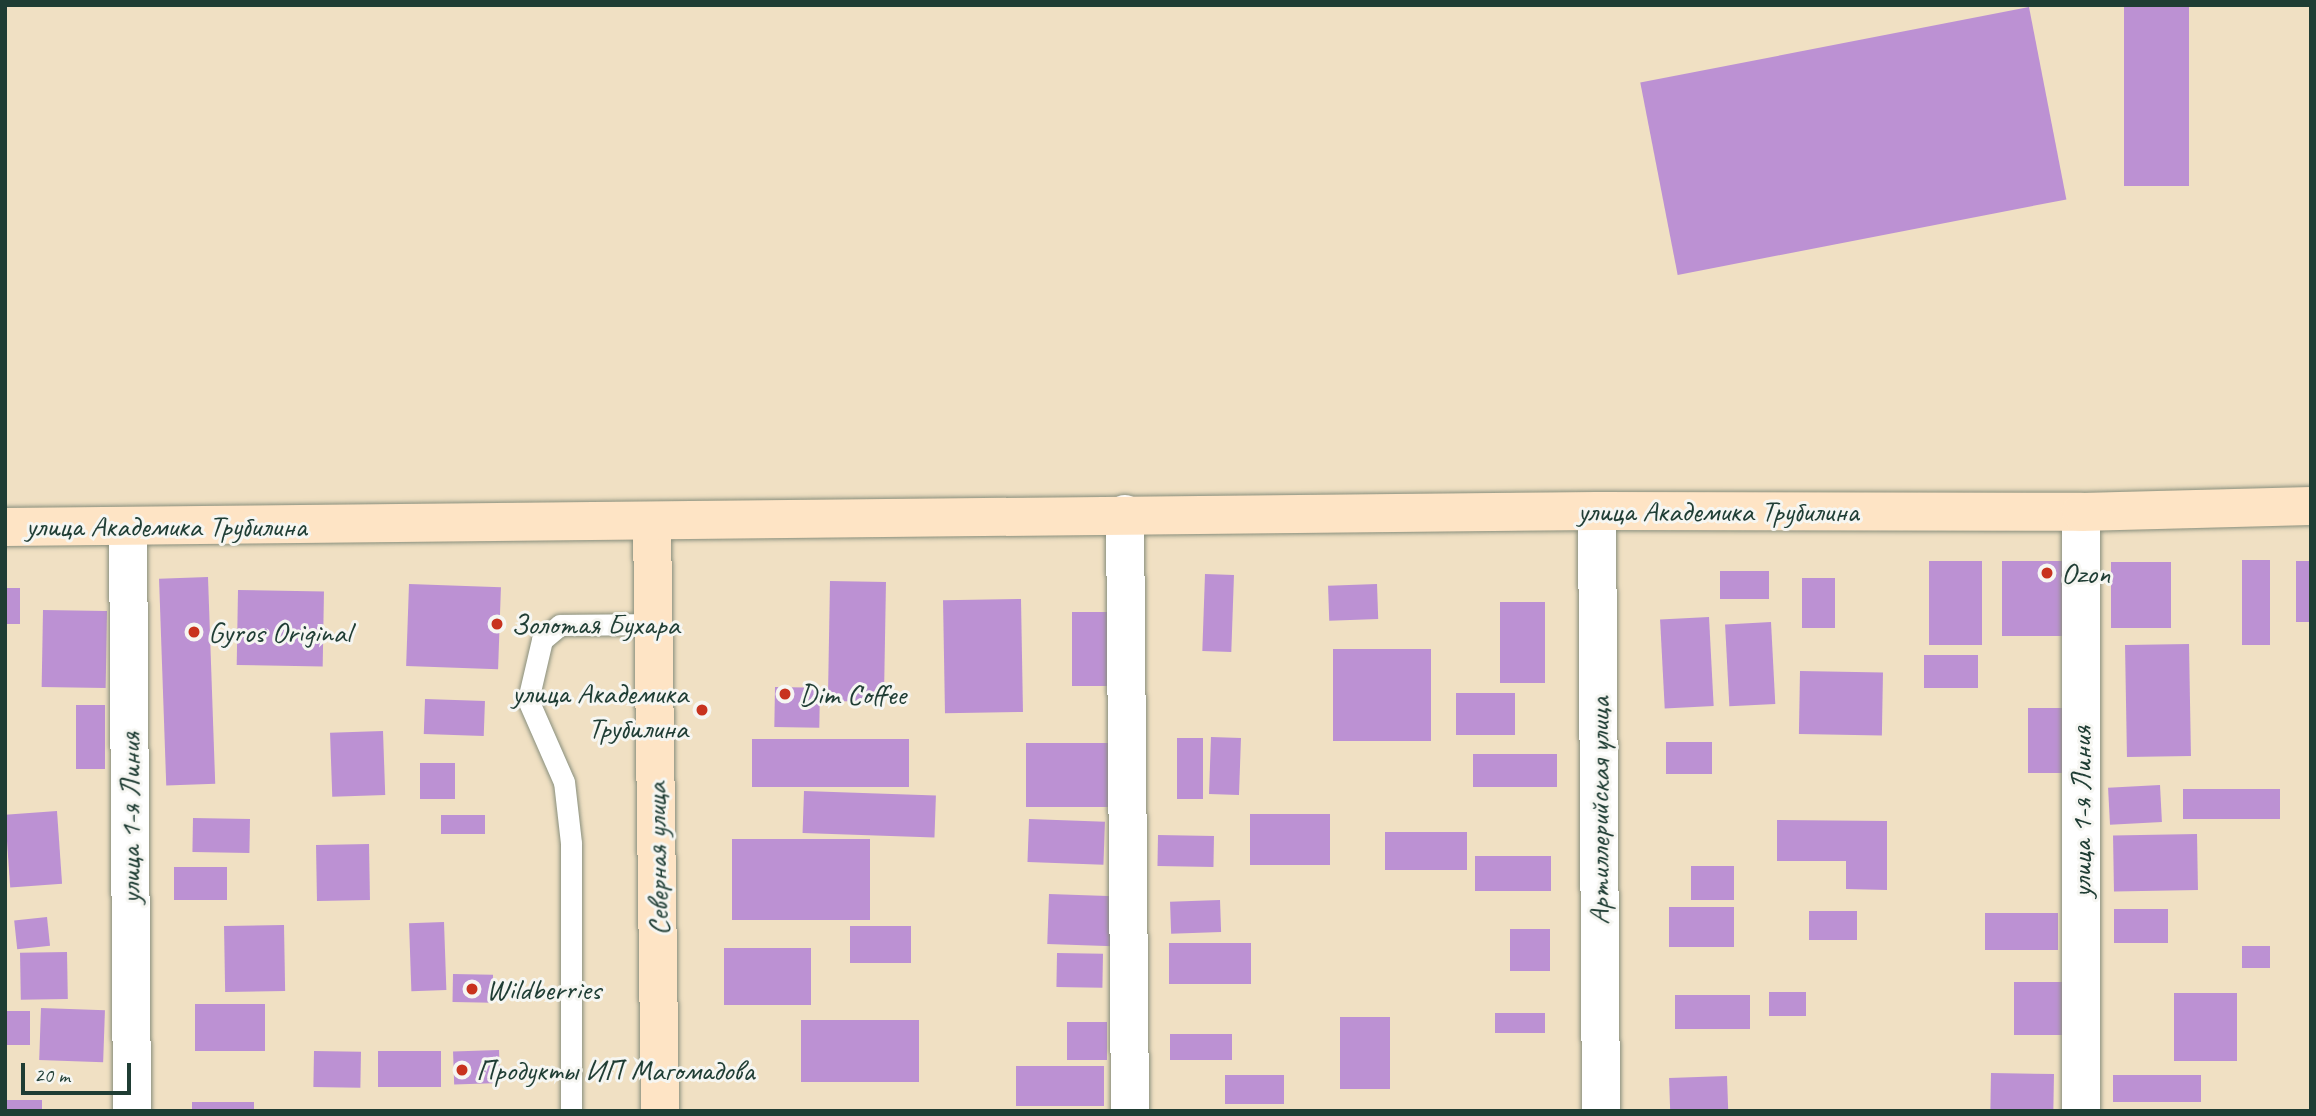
<!DOCTYPE html>
<html>
<head>
<meta charset="utf-8">
<style>
	body { margin:0 }
	#map { position:relative; width:2316px; height:1116px; overflow:hidden; background:#f0e0c3; font-family:Caveat,sans-serif }
	div>[style] { position:absolute }
	.building>* { inset:0; background:#bc91d3; transform-origin:0 0 }
	.roads { filter:drop-shadow(0 0 2px #888e7c) drop-shadow(0 0 2px #888e7c) }
	.lane>* { height:21px; margin:-10.5px; padding:0 10.5px; transform-origin:10.5px; border-radius:10.5px; background:#fff }
	.street>* { height:38px; margin:-19px; padding:0 19px; transform-origin:19px; border-radius:19px; background:#fff }
	.secondary>* { height:38px; margin:-19px; padding:0 19px; transform-origin:19px; border-radius:19px; background:#fee4c5 }
	.dots>* { width:19px; height:19px; translate:-50% -50%; box-sizing:border-box; border:4px solid #f6f6f2; border-radius:50% }
	span { translate:-50% -50%; white-space:nowrap; text-align:center; line-height:1.15; -webkit-text-stroke:6px #f6f6f2; paint-order:stroke }
	.street-label { font-size:30px; color:#1f3d34 }
	.poi-label { font-size:30px; color:#1f3d34 }
	.left { translate:0 -50%; text-align:left }
	.right { translate:-100% -50%; text-align:right }
	.frame { position:absolute; inset:0; border:7px solid #1f3d34; pointer-events:none }
	.scale { position:absolute; left:21px; top:1063px; width:110px; height:32px; box-sizing:border-box; border:4px solid #1f3d34; border-top:0; padding-left:9px; font-size:21px; line-height:24px; white-space:nowrap; color:#1f3d34; -webkit-text-stroke:5px #f6f6f2; paint-order:stroke }
</style>
</head>
<body>
<div id="map">
	<div class="building">
		<i style="left:2124px;top:5px;width:65px;height:181px"></i>
		<i style="left:2029px;top:7px;width:196px;height:396px;rotate:79deg"></i>
		<i style="left:2242px;top:560px;width:28px;height:85px"></i>
		<i style="left:1929px;top:561px;width:53px;height:84px"></i>
		<i style="left:2002px;top:561px;width:65px;height:75px"></i>
		<i style="left:2296px;top:561px;width:15px;height:61px"></i>
		<i style="left:2111px;top:562px;width:60px;height:66px"></i>
		<i style="left:1769px;top:571px;width:28px;height:49px;rotate:90deg"></i>
		<i style="left:1205px;top:574px;width:29px;height:77px;rotate:2deg"></i>
		<i style="left:208px;top:577px;width:207px;height:49px;rotate:88deg"></i>
		<i style="left:1802px;top:578px;width:33px;height:50px"></i>
		<i style="left:830px;top:581px;width:56px;height:120px;rotate:1deg"></i>
		<i style="left:409px;top:584px;width:92px;height:82px;rotate:2deg"></i>
		<i style="left:1377px;top:584px;width:35px;height:49px;rotate:88deg"></i>
		<i style="left:5px;top:588px;width:15px;height:36px"></i>
		<i style="left:238px;top:590px;width:86px;height:75px;rotate:1deg"></i>
		<i style="left:1021px;top:599px;width:113px;height:78px;rotate:89deg"></i>
		<i style="left:1500px;top:602px;width:45px;height:81px"></i>
		<i style="left:43px;top:610px;width:64px;height:77px;rotate:1deg"></i>
		<i style="left:1072px;top:612px;width:43px;height:74px"></i>
		<i style="left:1709px;top:617px;width:89px;height:49px;rotate:87deg"></i>
		<i style="left:1771px;top:622px;width:82px;height:46px;rotate:87deg"></i>
		<i style="left:2189px;top:644px;width:112px;height:64px;rotate:89deg"></i>
		<i style="left:1431px;top:649px;width:92px;height:98px;rotate:90deg"></i>
		<i style="left:1924px;top:655px;width:54px;height:33px"></i>
		<i style="left:1800px;top:671px;width:83px;height:63px;rotate:1deg"></i>
		<i style="left:775px;top:687px;width:45px;height:40px;rotate:1deg"></i>
		<i style="left:1456px;top:693px;width:59px;height:42px"></i>
		<i style="left:425px;top:699px;width:60px;height:35px;rotate:2deg"></i>
		<i style="left:76px;top:705px;width:29px;height:64px"></i>
		<i style="left:2028px;top:708px;width:35px;height:65px"></i>
		<i style="left:383px;top:731px;width:64px;height:53px;rotate:88deg"></i>
		<i style="left:1211px;top:737px;width:30px;height:57px;rotate:2deg"></i>
		<i style="left:1177px;top:738px;width:26px;height:61px"></i>
		<i style="left:752px;top:739px;width:157px;height:48px"></i>
		<i style="left:1666px;top:742px;width:46px;height:32px"></i>
		<i style="left:1026px;top:743px;width:89px;height:64px"></i>
		<i style="left:1473px;top:754px;width:84px;height:33px"></i>
		<i style="left:420px;top:763px;width:35px;height:36px"></i>
		<i style="left:2160px;top:785px;width:37px;height:52px;rotate:87deg"></i>
		<i style="left:2183px;top:789px;width:97px;height:30px"></i>
		<i style="left:804px;top:791px;width:132px;height:42px;rotate:2deg"></i>
		<i style="left:57px;top:811px;width:73px;height:52px;rotate:86deg"></i>
		<i style="left:1250px;top:814px;width:80px;height:51px"></i>
		<i style="left:485px;top:815px;width:19px;height:44px;rotate:90deg"></i>
		<i style="left:193px;top:818px;width:57px;height:34px;rotate:1deg"></i>
		<i style="left:1029px;top:819px;width:76px;height:43px;rotate:2deg"></i>
		<i style="clip-path:polygon(1777px 820px,1887px 821px,1887px 890px,1846px 889px,1846px 861px,1777px 861px)"></i>
		<i style="left:1385px;top:832px;width:82px;height:38px"></i>
		<i style="left:2197px;top:834px;width:56px;height:84px;rotate:89deg"></i>
		<i style="left:1158px;top:835px;width:56px;height:31px;rotate:1deg"></i>
		<i style="left:732px;top:839px;width:138px;height:81px"></i>
		<i style="left:369px;top:844px;width:56px;height:53px;rotate:89deg"></i>
		<i style="left:1475px;top:856px;width:76px;height:35px"></i>
		<i style="left:1691px;top:866px;width:43px;height:34px"></i>
		<i style="left:227px;top:867px;width:33px;height:53px;rotate:90deg"></i>
		<i style="left:1049px;top:894px;width:66px;height:50px;rotate:2deg"></i>
		<i style="left:1220px;top:900px;width:32px;height:50px;rotate:88deg"></i>
		<i style="left:1669px;top:907px;width:65px;height:40px"></i>
		<i style="left:2114px;top:909px;width:54px;height:34px"></i>
		<i style="left:1857px;top:911px;width:29px;height:48px;rotate:90deg"></i>
		<i style="left:1985px;top:913px;width:73px;height:37px"></i>
		<i style="left:47px;top:917px;width:29px;height:33px;rotate:84deg"></i>
		<i style="left:444px;top:922px;width:68px;height:35px;rotate:88deg"></i>
		<i style="left:284px;top:925px;width:66px;height:60px;rotate:89deg"></i>
		<i style="left:850px;top:926px;width:61px;height:37px"></i>
		<i style="left:1510px;top:929px;width:40px;height:42px"></i>
		<i style="left:1251px;top:943px;width:41px;height:82px;rotate:90deg"></i>
		<i style="left:2242px;top:946px;width:28px;height:22px"></i>
		<i style="left:724px;top:948px;width:87px;height:57px"></i>
		<i style="left:67px;top:952px;width:47px;height:47px;rotate:89deg"></i>
		<i style="left:1057px;top:953px;width:46px;height:34px;rotate:1deg"></i>
		<i style="left:453px;top:974px;width:40px;height:28px;rotate:1deg"></i>
		<i style="left:2014px;top:982px;width:48px;height:53px"></i>
		<i style="left:1769px;top:992px;width:37px;height:24px"></i>
		<i style="left:2174px;top:993px;width:63px;height:68px"></i>
		<i style="left:1675px;top:995px;width:75px;height:34px"></i>
		<i style="left:195px;top:1004px;width:70px;height:47px"></i>
		<i style="left:41px;top:1008px;width:64px;height:52px;rotate:2deg"></i>
		<i style="left:5px;top:1011px;width:25px;height:34px"></i>
		<i style="left:1495px;top:1013px;width:50px;height:20px"></i>
		<i style="left:1340px;top:1017px;width:50px;height:72px"></i>
		<i style="left:801px;top:1020px;width:118px;height:62px"></i>
		<i style="left:1067px;top:1022px;width:40px;height:38px"></i>
		<i style="left:1170px;top:1034px;width:62px;height:26px"></i>
		<i style="left:499px;top:1050px;width:33px;height:46px;rotate:88deg"></i>
		<i style="left:314px;top:1051px;width:47px;height:36px;rotate:1deg"></i>
		<i style="left:441px;top:1051px;width:36px;height:63px;rotate:90deg"></i>
		<i style="left:1104px;top:1066px;width:40px;height:88px;rotate:90deg"></i>
		<i style="left:1991px;top:1073px;width:63px;height:38px;rotate:1deg"></i>
		<i style="left:1225px;top:1075px;width:59px;height:29px"></i>
		<i style="left:2113px;top:1075px;width:88px;height:27px"></i>
		<i style="left:1727px;top:1076px;width:35px;height:58px;rotate:88deg"></i>
		<i style="left:42px;top:1100px;width:11px;height:37px;rotate:90deg"></i>
		<i style="left:192px;top:1102px;width:62px;height:9px"></i>
	</div>
	<div class="roads">
		<div class="lane">
			<i style="left:571px;top:1111px;width:268px;rotate:-90deg"></i>
			<i style="left:571px;top:843px;width:61px;rotate:-96.5deg"></i>
			<i style="left:564px;top:782px;width:90px;rotate:-113.7deg"></i>
			<i style="left:528px;top:700px;width:62px;rotate:-76.9deg"></i>
			<i style="left:542px;top:640px;width:23px;rotate:-40deg"></i>
			<i style="left:560px;top:625px;width:93px;rotate:-0.6deg"></i>
		</div>
		<div class="street">
			<i style="left:1597px;top:511px;width:600px;rotate:89.62deg"></i>
			<i style="left:1125px;top:514px;width:597px;rotate:89.52deg"></i>
			<i style="left:128px;top:526px;width:585px;rotate:89.61deg"></i>
			<i style="left:2081px;top:1111px;width:599px;rotate:-90deg"></i>
		</div>
		<div class="secondary">
			<i style="left:652px;top:523px;width:588px;rotate:89.22deg"></i>
			<i style="left:5px;top:527px;width:1592px;rotate:-0.58deg"></i>
			<i style="left:1597px;top:511px;width:484px;rotate:0.1deg"></i>
			<i style="left:2081px;top:512px;width:230px;rotate:-1.5deg"></i>
		</div>
	</div>
	<div class="dots">
		<i style="left:2047px;top:573px;background:#c8321e"></i>
		<i style="left:497px;top:624px;background:#c8321e"></i>
		<i style="left:194px;top:632px;background:#c8321e"></i>
		<i style="left:785px;top:694px;background:#c8321e"></i>
		<i style="left:702px;top:710px;background:#c8321e"></i>
		<i style="left:472px;top:989px;background:#c8321e"></i>
		<i style="left:462px;top:1070px;background:#c8321e"></i>
	</div>
	<div class="street-label">
		<span style="left:1718px;top:511px">улица Академика Трубилина</span>
		<span style="left:166px;top:526px">улица Академика Трубилина</span>
		<span style="left:1599px;top:811px;rotate:-90deg">Артиллерийская улица</span>
		<span style="left:2081px;top:812px;rotate:-90deg">улица 1-я Линия</span>
		<span style="left:130px;top:818px;rotate:-90deg">улица 1-я Линия</span>
		<span style="left:657px;top:859px;rotate:-91deg">Северная улица</span>
	</div>
	<div class="poi-label">
		<span class="left" style="left:2061px;top:573px">Ozon</span>
		<span class="left" style="left:511px;top:624px">Золотая Бухара</span>
		<span class="left" style="left:208px;top:632px">Gyros Original</span>
		<span class="right" style="left:688px;top:710px">улица Академика<br>Трубилина</span>
		<span class="left" style="left:799px;top:694px">Dim Coffee</span>
		<span class="left" style="left:486px;top:989px">Wildberries</span>
		<span class="left" style="left:476px;top:1070px">Продукты ИП Магомадова</span>
	</div>
	<div class="frame"></div>
	<div class="scale">20 m</div>
</div>
</body>
</html>
